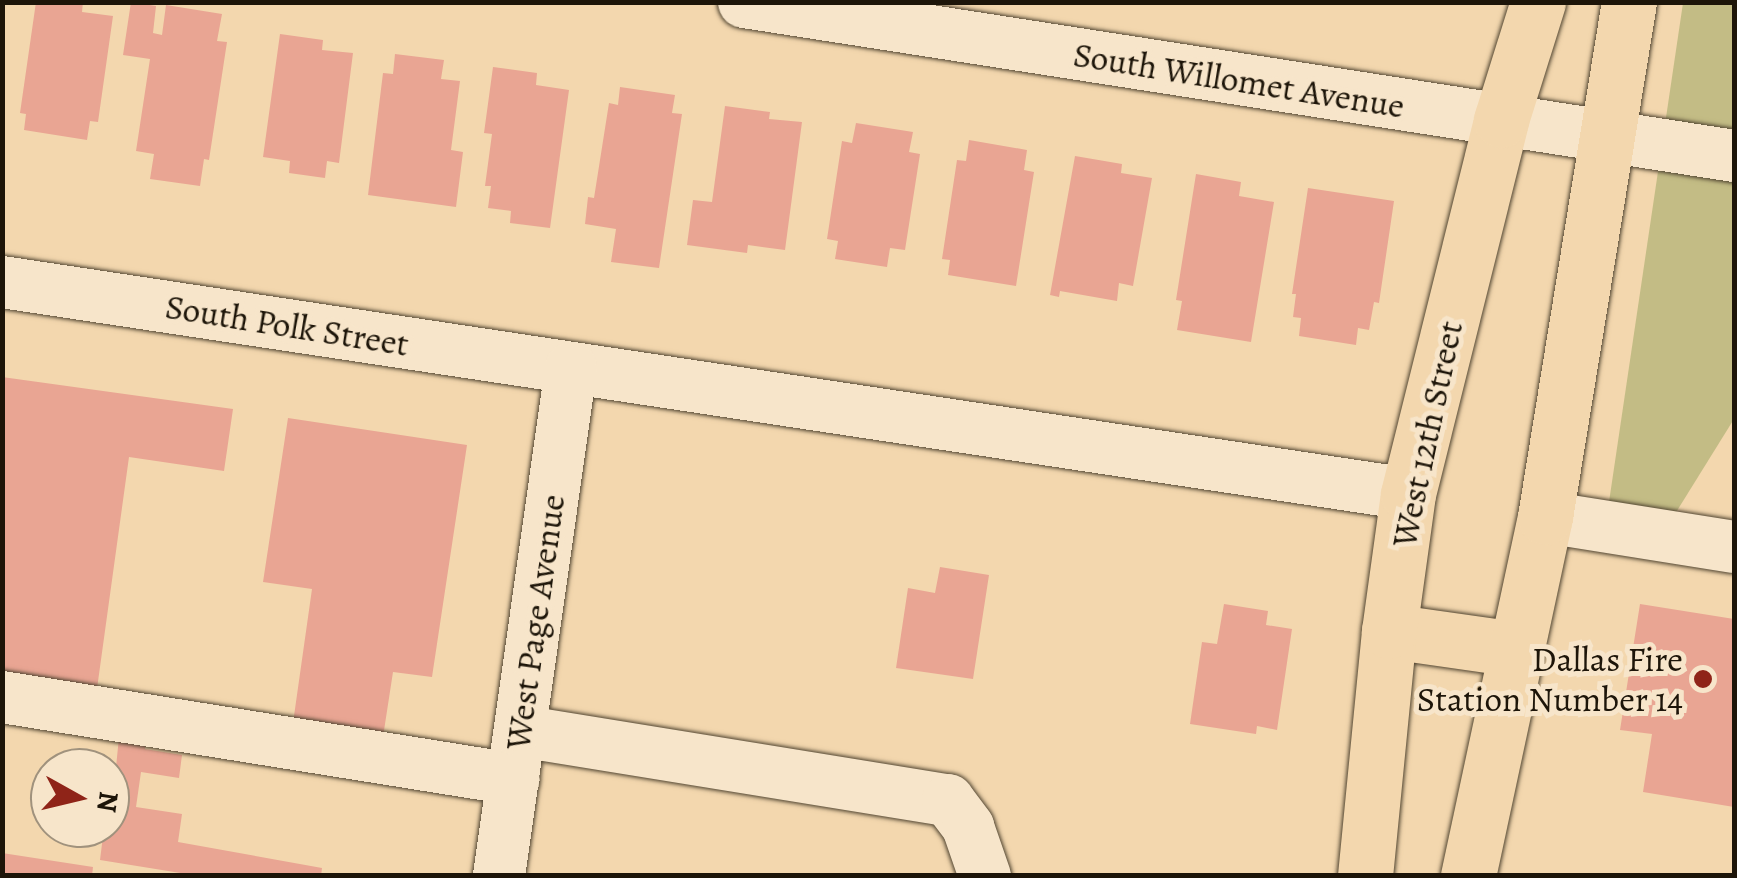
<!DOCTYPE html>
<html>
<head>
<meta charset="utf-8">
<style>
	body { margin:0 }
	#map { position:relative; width:1737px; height:878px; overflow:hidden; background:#f3d7ae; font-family:Alegreya,serif }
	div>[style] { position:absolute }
	.green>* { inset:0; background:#c3bc85 }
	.building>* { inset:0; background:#e9a593 }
	.roads { filter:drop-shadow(0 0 2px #524632) drop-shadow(0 0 2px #524632) }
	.minor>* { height:52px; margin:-26px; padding:0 26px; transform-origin:26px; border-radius:26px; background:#f7e5ca }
	.major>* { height:55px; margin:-27.5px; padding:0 27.5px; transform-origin:27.5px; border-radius:27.5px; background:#f3d7ae }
	.dots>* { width:28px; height:28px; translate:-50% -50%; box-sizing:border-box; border:5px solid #f7e5ca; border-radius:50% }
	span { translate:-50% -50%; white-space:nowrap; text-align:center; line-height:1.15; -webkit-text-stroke:10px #f7e5ca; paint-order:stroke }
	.street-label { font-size:35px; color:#1d1509 }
	.poi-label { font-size:35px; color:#1d1509 }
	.right { translate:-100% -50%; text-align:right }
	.frame { position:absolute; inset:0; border:5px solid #1d1509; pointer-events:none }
	.north { position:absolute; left:30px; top:748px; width:100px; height:100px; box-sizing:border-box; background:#f7e5ca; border:2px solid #a0927d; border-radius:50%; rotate:98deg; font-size:28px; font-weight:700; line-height:40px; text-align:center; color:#1d1509 }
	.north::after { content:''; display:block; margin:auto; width:35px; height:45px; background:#8f2418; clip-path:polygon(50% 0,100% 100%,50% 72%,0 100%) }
</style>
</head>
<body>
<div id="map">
	<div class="green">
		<i style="clip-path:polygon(1683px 3px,1734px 3px,1734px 419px,1675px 514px,1609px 502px)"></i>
	</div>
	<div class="building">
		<i style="clip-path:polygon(36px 2px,83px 2px,82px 12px,113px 16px,98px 122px,90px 121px,87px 140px,24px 130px,26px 114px,20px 113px)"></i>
		<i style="clip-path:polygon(131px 2px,156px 6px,153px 33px,162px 35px,166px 5px,222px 14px,217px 41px,227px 42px,209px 160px,204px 159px,200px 186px,150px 179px,154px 154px,136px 151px,150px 59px,123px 55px)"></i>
		<i style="clip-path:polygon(280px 34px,323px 40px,322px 50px,353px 53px,339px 163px,327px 161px,325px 178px,289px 173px,290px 161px,263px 157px)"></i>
		<i style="clip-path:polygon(395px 54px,444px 60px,441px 79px,460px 81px,451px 150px,463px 152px,456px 207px,368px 195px,383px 73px,393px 74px)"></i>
		<i style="clip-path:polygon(493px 67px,537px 73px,536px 85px,569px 90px,550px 228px,510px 223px,511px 211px,488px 208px,491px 186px,485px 186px,492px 134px,484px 133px)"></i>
		<i style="clip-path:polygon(620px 87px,675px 95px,672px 113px,682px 114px,659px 268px,611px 262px,616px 229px,585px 224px,588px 197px,594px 198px,609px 103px,618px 105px)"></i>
		<i style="clip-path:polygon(725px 106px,770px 112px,769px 119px,802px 122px,785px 250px,748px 245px,747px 253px,687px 245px,693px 200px,712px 202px)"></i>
		<i style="clip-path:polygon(856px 123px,913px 132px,909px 152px,920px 154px,905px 250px,890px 248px,887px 267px,835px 259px,838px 241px,827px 239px,842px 141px,852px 143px)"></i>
		<i style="clip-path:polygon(969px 140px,1027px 150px,1024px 170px,1034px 172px,1016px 286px,948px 275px,950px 260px,942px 259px,957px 160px,966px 161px)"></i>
		<i style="clip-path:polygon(1075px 156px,1122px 164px,1121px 173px,1152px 178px,1133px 286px,1119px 283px,1117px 301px,1060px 291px,1059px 297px,1050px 295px)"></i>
		<i style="clip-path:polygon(1196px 174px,1241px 182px,1239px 196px,1274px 202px,1251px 342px,1177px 330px,1182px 301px,1176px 300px)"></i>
		<i style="clip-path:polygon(1308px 188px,1394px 201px,1379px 303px,1374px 302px,1369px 330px,1358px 328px,1356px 345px,1299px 336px,1301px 318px,1293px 317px,1296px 294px,1292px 294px)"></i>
		<i style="clip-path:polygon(2px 377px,233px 409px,224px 471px,129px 457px,96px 696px,2px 683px)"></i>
		<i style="clip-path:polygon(288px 418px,467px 445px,432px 677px,393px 672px,383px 737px,293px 723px,312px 589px,263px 582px)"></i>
		<i style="clip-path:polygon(940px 567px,989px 575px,973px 679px,896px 668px,908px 588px,935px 593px)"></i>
		<i style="clip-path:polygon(1224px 604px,1268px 611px,1266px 625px,1292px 629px,1277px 730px,1257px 726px,1256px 734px,1190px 724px,1202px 642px,1217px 644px)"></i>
		<i style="clip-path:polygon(1640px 604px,1734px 619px,1734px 807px,1643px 792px,1652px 734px,1620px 730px)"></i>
		<i style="clip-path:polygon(119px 737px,146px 742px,145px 749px,182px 755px,179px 778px,141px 772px,136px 807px,182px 814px,178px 842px,322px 868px,321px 876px,199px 876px,100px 860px,104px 828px,110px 828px)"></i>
		<i style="clip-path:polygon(2px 853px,93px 867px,92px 876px,2px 876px)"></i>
	</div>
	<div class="roads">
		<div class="minor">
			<i style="left:744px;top:2px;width:1002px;rotate:8.84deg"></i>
			<i style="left:2px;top:282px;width:1422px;rotate:8.57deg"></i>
			<i style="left:1545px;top:517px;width:191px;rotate:9deg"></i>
			<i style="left:2px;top:697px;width:518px;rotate:9.12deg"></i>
			<i style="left:520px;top:731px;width:434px;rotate:9.2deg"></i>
			<i style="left:948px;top:800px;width:34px;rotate:53deg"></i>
			<i style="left:968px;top:827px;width:52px;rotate:70.9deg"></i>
			<i style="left:499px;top:876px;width:513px;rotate:-81.93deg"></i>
		</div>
		<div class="major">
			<i style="left:1389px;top:631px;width:127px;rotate:8.1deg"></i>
			<i style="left:1365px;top:876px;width:246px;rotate:-84.4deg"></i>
			<i style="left:1389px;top:631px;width:138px;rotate:-82.1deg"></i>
			<i style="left:1408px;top:494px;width:385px;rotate:-76deg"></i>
			<i style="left:1501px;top:120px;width:124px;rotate:-72.6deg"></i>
			<i style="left:1468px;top:876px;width:367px;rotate:-77.9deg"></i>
			<i style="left:1545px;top:517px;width:522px;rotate:-80.74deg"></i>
		</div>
	</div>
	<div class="dots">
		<i style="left:1703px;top:679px;background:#8f2418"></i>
	</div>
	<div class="street-label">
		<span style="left:1239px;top:80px;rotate:9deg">South Willomet Avenue</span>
		<span style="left:287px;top:325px;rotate:9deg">South Polk Street</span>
		<span style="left:1427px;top:434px;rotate:-78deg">West 12th Street</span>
		<span style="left:535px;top:622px;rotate:-82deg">West Page Avenue</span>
	</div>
	<div class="poi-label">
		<span class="right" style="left:1683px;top:679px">Dallas Fire<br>Station Number 14</span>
	</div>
	<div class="frame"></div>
	<div class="north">N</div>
</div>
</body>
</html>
